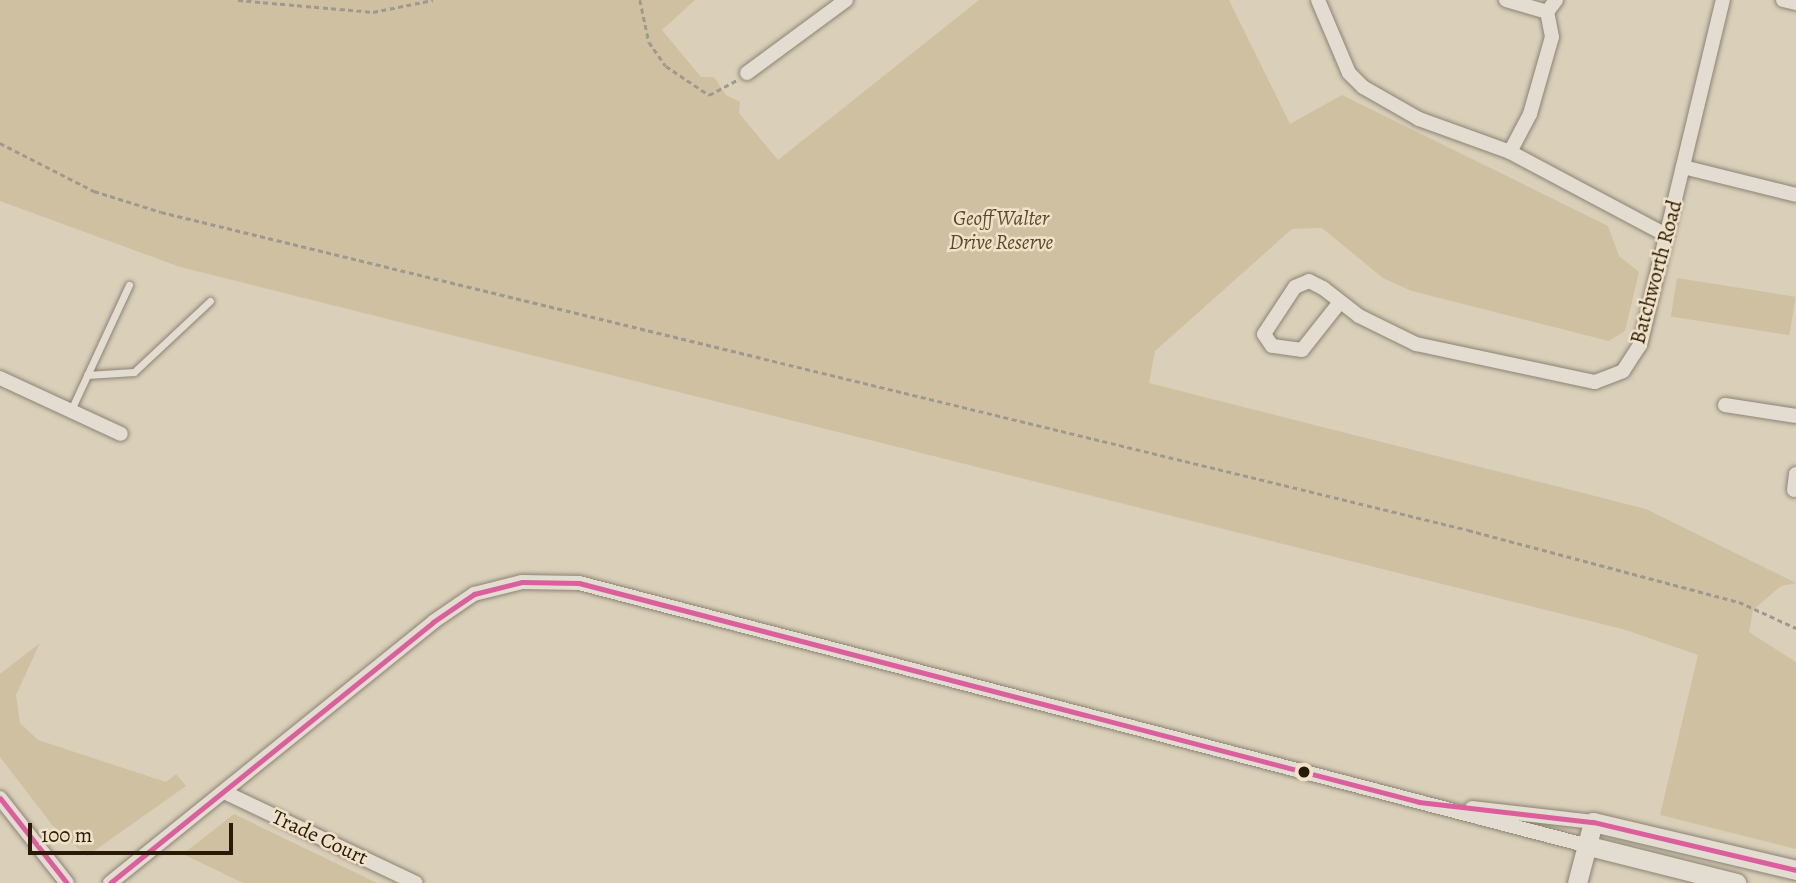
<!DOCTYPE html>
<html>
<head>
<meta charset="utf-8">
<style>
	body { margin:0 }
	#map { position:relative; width:1796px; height:883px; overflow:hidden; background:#dacfb9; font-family:Alegreya,serif }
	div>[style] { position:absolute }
	.green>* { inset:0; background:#d0c0a2; transform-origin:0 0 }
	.path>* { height:2.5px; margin-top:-1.25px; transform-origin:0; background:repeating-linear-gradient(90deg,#9e998e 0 5px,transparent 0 8.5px) }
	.roads { filter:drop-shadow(0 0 2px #8b8374) drop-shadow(0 0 2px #8b8374) }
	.service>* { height:7px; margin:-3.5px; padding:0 3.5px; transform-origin:3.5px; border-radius:3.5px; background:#e2dcd1 }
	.minor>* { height:14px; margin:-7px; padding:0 7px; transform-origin:7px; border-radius:7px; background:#e2dcd1 }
	.secondary>* { height:19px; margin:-9.5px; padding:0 9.5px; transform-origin:9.5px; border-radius:9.5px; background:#e2dcd1 }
	.bus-1>* { height:5px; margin:-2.5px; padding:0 2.5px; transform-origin:2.5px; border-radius:2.5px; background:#db5f9c }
	.dots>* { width:19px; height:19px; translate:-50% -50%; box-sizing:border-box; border:4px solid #f0e2c8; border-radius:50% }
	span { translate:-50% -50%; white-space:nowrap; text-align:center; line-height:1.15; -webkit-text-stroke:5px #f0e2c8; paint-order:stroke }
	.park-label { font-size:21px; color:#59482e; font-style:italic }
	.street-label { font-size:21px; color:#291a05 }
	.scale { position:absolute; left:28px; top:823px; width:205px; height:32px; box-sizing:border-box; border:4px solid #291a05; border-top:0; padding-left:9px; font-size:21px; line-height:24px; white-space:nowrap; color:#291a05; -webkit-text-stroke:5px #f0e2c8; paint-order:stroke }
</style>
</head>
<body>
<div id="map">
	<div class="green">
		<i style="clip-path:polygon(0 0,695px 0,662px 30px,701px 77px,714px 77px,726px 95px,740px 102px,739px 113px,778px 160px,979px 0,1229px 0,1290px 124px,1342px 95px,1608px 226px,1619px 256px,1639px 272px,1625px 331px,1609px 341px,1412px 291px,1383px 278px,1322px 228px,1292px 229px,1155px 351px,1149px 383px,1646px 509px,1796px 583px,1781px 586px,1753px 610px,1749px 632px,1796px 662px,1796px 849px,1660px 815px,1698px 655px,1626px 630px,180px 267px,0 201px)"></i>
		<i style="left:1677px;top:278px;width:120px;height:39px;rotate:9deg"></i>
		<i style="clip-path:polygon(40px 643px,16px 695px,20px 723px,38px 740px,166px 782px,176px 774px,186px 786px,87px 856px,53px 826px,0 757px,0 674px)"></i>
		<i style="clip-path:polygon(234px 814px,377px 883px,243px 883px,183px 854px)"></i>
	</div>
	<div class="path">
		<i style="left:238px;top:0;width:136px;rotate:5.1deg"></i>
		<i style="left:373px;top:12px;width:61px;rotate:-11.3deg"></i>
		<i style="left:640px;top:0;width:43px;rotate:77.9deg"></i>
		<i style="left:649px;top:42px;width:29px;rotate:55deg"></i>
		<i style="left:666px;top:66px;width:52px;rotate:34deg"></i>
		<i style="left:709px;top:95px;width:32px;rotate:-28deg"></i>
		<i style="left:0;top:143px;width:106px;rotate:27.1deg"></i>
		<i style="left:94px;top:191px;width:70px;rotate:17.4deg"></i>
		<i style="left:161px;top:212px;width:1345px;rotate:13.67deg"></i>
		<i style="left:1468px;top:530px;width:280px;rotate:14.9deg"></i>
		<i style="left:1739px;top:602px;width:63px;rotate:24.5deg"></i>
	</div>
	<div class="roads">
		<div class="service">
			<i style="left:87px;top:375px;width:47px;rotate:-3.7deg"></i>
			<i style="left:134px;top:372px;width:104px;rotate:-43.1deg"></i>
			<i style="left:71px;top:410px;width:138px;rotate:-65.1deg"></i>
		</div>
		<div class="minor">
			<i style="left:1318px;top:0;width:79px;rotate:67deg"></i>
			<i style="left:1349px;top:73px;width:20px;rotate:45deg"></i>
			<i style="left:1363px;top:87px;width:64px;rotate:29.7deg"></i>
			<i style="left:1419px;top:119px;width:97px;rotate:19.9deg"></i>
			<i style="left:1510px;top:152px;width:177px;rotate:28deg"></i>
			<i style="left:1506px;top:0;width:43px;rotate:16.3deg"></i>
			<i style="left:1783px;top:0;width:13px;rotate:13deg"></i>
			<i style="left:747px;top:73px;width:123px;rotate:-36.4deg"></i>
			<i style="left:1510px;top:152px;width:43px;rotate:-62.2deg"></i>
			<i style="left:1530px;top:114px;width:80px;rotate:-74.1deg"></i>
			<i style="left:1552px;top:37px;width:25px;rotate:-101deg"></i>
			<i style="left:1547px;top:12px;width:15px;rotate:-53deg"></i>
			<i style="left:1683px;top:167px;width:116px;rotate:13.9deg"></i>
			<i style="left:1340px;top:302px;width:61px;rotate:128.4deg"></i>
			<i style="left:1302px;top:350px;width:30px;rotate:-172deg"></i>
			<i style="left:1272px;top:346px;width:14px;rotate:-124deg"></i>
			<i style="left:1264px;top:334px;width:56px;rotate:-56.6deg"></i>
			<i style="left:1295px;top:287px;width:15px;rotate:-23deg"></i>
			<i style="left:1309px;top:281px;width:16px;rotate:27deg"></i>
			<i style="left:1323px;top:288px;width:46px;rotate:37.9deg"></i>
			<i style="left:1359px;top:316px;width:64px;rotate:26.2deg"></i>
			<i style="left:1416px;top:344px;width:183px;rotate:12deg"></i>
			<i style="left:1595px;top:382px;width:30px;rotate:-21deg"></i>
			<i style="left:1623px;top:371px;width:31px;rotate:-57deg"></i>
			<i style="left:1640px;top:345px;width:355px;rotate:-76.5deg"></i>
			<i style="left:0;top:378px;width:133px;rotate:24.8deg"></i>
			<i style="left:1725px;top:405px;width:72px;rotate:8.8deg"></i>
			<i style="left:1794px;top:490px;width:16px;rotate:-83deg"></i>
			<i style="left:224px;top:792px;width:212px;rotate:25.4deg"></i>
			<i style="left:0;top:798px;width:108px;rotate:51.8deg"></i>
			<i style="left:1472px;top:808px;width:122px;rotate:6.6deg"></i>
			<i style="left:110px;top:883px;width:415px;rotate:-38.9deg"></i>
			<i style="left:433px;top:622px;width:50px;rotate:-34.3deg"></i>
			<i style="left:474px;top:594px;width:49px;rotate:-14deg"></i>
			<i style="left:522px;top:582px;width:57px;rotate:1deg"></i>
			<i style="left:579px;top:583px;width:1044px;rotate:14.6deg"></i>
		</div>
		<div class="secondary">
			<i style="left:1589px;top:846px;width:152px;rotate:14.1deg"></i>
			<i style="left:1577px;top:883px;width:63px;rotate:-75.3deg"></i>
			<i style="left:1593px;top:822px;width:209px;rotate:13.3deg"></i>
		</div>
	</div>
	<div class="bus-1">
		<i style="left:0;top:798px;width:108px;rotate:51.8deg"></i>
		<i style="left:110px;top:883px;width:415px;rotate:-38.9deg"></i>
		<i style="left:433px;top:622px;width:50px;rotate:-34.3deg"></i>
		<i style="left:474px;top:594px;width:49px;rotate:-14deg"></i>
		<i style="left:522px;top:582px;width:57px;rotate:1deg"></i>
		<i style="left:579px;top:583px;width:868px;rotate:14.61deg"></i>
		<i style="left:1419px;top:802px;width:175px;rotate:6.6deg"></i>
		<i style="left:1593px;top:822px;width:209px;rotate:13.3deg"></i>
	</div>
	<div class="dots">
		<i style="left:1304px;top:772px;background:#291a05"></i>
	</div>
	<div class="park-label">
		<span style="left:1001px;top:230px">Geoff Walter<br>Drive Reserve</span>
	</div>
	<div class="street-label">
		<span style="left:1656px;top:272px;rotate:-75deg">Batchworth Road</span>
		<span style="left:320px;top:837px;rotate:25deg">Trade Court</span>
	</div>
	<div class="scale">100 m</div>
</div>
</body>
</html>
